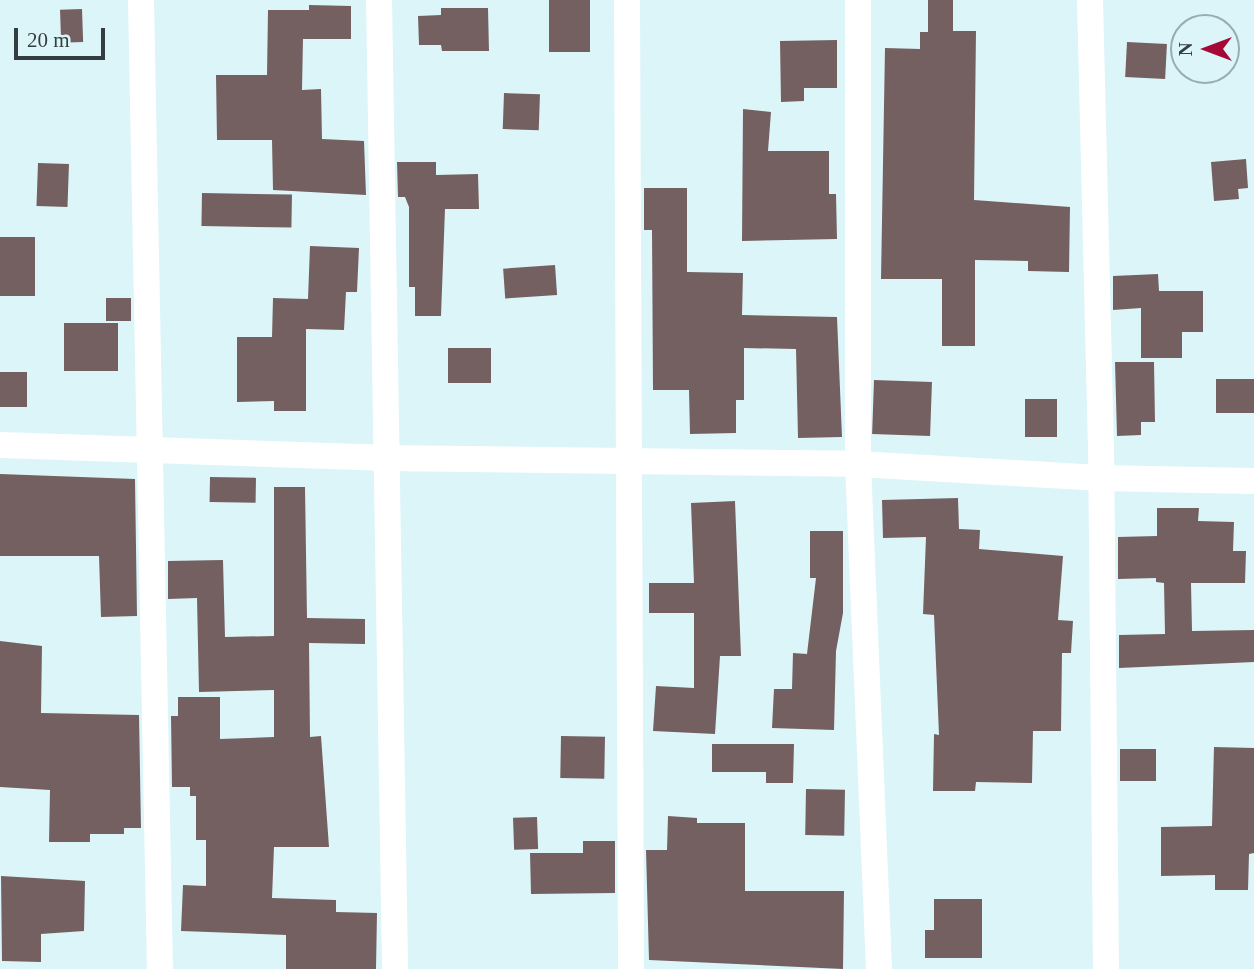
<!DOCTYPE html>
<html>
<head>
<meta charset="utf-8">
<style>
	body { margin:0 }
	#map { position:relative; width:1254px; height:969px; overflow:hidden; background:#dcf5f9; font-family:"Times New Roman",serif }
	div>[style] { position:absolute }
	.building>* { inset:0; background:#746061; transform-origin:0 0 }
	.minor>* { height:26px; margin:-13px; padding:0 13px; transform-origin:13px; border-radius:13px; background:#fff }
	span { translate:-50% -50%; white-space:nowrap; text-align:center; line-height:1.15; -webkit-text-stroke:7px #dcf5f9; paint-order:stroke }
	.north { position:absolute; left:1170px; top:14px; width:70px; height:70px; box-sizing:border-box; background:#dcf5f9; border:2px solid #99acaf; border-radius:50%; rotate:270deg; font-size:19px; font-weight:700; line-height:28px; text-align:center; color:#343e40 }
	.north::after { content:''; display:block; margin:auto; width:24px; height:32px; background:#a50a35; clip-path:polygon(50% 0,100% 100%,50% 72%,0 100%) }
	.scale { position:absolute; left:14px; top:28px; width:91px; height:32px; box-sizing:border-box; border:4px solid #343e40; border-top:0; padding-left:9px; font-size:21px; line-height:24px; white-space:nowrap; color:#343e40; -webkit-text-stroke:5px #dcf5f9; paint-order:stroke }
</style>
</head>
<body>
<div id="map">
	<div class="building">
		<i style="left:549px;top:0;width:41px;height:52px"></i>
		<i style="clip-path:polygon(928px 0,953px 0,953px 31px,976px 31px,974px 200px,1070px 207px,1069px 272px,1028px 271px,1028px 261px,975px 260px,975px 346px,942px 346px,942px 279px,881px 279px,885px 48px,920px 49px,920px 32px,928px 32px)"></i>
		<i style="clip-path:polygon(309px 5px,351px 6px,351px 39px,303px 39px,302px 90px,321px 89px,322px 139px,364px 141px,366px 195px,273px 190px,272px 140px,217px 140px,216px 75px,267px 75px,268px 10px,309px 10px)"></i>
		<i style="clip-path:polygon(441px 8px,488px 8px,489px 51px,442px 51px,441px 45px,419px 45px,418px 16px,441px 15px)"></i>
		<i style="left:82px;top:9px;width:33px;height:22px;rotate:88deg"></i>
		<i style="clip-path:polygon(837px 40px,837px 88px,804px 88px,804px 101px,781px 102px,780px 41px)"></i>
		<i style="left:1127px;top:42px;width:40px;height:35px;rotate:3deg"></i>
		<i style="left:504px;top:93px;width:36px;height:36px;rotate:2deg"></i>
		<i style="clip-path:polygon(743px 109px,771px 112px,768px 151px,829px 151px,829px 194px,836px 194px,837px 239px,742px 241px)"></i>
		<i style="clip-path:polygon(1246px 159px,1248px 188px,1238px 189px,1239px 199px,1214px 201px,1211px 162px)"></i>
		<i style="clip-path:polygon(397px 162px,436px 162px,436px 175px,478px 174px,479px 209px,445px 209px,441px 316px,415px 316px,415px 287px,409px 287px,409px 207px,405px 197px,398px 197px)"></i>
		<i style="left:38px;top:163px;width:31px;height:43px;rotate:2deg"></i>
		<i style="clip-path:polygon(644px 188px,687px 188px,687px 272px,743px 273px,742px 315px,837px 317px,842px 437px,798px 438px,796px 349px,744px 348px,744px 400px,736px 400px,736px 433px,690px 434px,689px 390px,653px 390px,652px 230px,644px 230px)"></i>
		<i style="left:202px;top:193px;width:90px;height:33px;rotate:1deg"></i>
		<i style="left:0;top:237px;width:35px;height:59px"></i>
		<i style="clip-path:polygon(310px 246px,359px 248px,357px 292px,346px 292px,344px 330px,306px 329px,306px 411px,274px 411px,274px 401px,237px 402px,237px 337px,272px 337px,273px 298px,308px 299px)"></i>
		<i style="left:555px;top:265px;width:30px;height:52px;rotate:86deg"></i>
		<i style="clip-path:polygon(1158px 274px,1159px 291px,1203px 291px,1203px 332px,1182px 332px,1182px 358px,1141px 358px,1141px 308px,1113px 310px,1113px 276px)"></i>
		<i style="left:106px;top:298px;width:25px;height:23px"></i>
		<i style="left:64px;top:323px;width:54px;height:48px"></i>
		<i style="left:448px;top:348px;width:43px;height:35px"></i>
		<i style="clip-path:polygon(1115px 362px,1154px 362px,1155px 422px,1141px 422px,1141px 435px,1117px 436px)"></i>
		<i style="left:0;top:372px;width:27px;height:35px"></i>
		<i style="left:1254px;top:379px;width:34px;height:38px;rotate:90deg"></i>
		<i style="left:874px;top:380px;width:58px;height:54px;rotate:2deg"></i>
		<i style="left:1025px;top:399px;width:32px;height:38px"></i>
		<i style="clip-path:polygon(0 474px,135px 479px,137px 616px,101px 617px,99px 556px,0 556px)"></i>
		<i style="left:210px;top:477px;width:46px;height:25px;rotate:1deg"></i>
		<i style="clip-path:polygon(274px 487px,305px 487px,307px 618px,365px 619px,365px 644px,309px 643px,310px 737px,321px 736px,329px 847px,274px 847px,272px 898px,336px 900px,336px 912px,377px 913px,376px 969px,286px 969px,286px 935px,181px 931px,183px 885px,206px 886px,206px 840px,196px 840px,196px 796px,190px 796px,190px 787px,172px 787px,171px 716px,178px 716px,178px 697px,220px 697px,220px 739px,274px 737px,274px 690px,199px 692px,197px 598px,168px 599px,168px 561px,223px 560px,225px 637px,274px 636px)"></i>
		<i style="clip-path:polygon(958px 498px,959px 529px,980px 530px,979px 549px,1063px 556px,1058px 620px,1073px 621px,1071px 653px,1062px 653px,1061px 731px,1033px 731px,1032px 783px,976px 782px,975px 791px,933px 791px,934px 734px,939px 735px,934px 615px,923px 614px,926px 537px,883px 538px,882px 500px)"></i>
		<i style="clip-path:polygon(735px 501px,741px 656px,720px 656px,715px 734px,653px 731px,656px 686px,694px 688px,694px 613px,649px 613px,649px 583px,694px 583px,691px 503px)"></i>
		<i style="clip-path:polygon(1157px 508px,1199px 508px,1198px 521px,1234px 522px,1233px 551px,1246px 551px,1245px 583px,1191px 583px,1192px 631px,1254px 630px,1254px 662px,1119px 668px,1119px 635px,1165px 634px,1164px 583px,1156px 582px,1156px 578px,1118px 579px,1118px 537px,1157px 536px)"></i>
		<i style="clip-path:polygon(810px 531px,843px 531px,843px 613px,836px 651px,834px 730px,772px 728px,774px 689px,792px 689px,793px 653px,807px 654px,816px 578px,810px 578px)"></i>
		<i style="clip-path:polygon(0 641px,42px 646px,41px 713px,139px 715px,141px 828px,124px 828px,124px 834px,90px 834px,90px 842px,49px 842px,50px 790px,0 787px)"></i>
		<i style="left:561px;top:736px;width:44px;height:42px;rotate:1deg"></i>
		<i style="clip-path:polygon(712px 744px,794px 744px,793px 783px,766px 783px,766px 772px,712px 772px)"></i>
		<i style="clip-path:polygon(1214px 747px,1254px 748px,1254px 853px,1249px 854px,1248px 890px,1215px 890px,1215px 875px,1161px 876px,1161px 827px,1212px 826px)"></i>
		<i style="left:1156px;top:749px;width:32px;height:36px;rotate:90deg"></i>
		<i style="left:806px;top:789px;width:39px;height:46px;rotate:1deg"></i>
		<i style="clip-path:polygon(668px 816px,697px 818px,697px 823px,745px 823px,745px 891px,844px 891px,843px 969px,649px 960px,646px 850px,667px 850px)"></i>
		<i style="left:537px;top:817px;width:32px;height:24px;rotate:88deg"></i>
		<i style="clip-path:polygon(583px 841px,615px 841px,615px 893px,531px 894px,530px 853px,583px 853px)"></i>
		<i style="clip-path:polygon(1px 876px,85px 881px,84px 931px,41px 934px,41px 962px,2px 961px)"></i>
		<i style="clip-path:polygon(934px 899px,982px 899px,982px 958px,925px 958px,925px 930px,934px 930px)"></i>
	</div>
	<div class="minor">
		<i style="left:141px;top:0;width:969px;rotate:88.88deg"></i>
		<i style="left:379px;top:0;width:969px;rotate:89.05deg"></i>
		<i style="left:627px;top:0;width:969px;rotate:89.76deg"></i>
		<i style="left:858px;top:0;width:464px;rotate:90deg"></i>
		<i style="left:858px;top:464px;width:505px;rotate:87.62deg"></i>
		<i style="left:1090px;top:0;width:440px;rotate:88.6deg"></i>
		<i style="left:1101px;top:440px;width:529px;rotate:89.46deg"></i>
		<i style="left:0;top:445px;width:383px;rotate:1.9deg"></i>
		<i style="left:383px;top:458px;width:475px;rotate:0.7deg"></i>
		<i style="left:858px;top:464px;width:241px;rotate:3.3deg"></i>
		<i style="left:1099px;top:478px;width:155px;rotate:1.1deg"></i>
	</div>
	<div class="north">N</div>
	<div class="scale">20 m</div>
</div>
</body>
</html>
